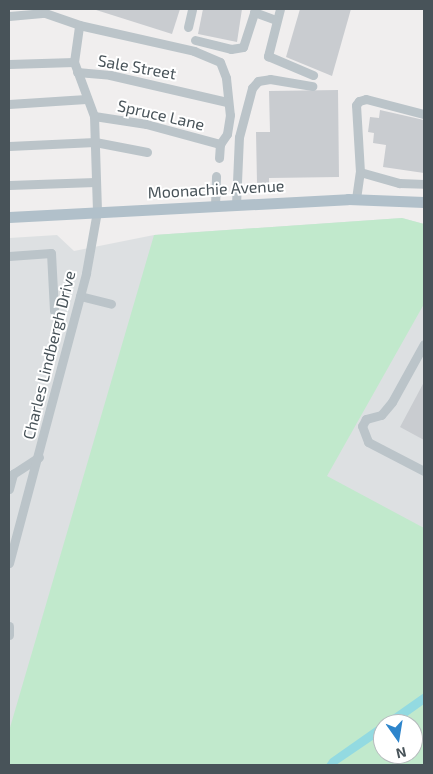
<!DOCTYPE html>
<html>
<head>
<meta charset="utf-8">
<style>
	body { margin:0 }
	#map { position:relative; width:433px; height:774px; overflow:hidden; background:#f0eeee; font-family:"Exo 2",sans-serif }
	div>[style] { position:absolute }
	.airport>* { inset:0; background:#dde0e2 }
	.green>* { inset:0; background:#c1e9cc }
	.water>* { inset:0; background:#93dae1 }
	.building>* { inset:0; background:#c9ccd0 }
	.minor>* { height:9px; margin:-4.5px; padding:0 4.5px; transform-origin:4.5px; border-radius:4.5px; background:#bbc4c9 }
	.major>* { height:11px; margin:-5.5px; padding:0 5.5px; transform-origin:5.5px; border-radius:5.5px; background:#b1c0ca }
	span { translate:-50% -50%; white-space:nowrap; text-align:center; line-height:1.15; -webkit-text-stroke:4px #fff; paint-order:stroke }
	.street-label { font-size:16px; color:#485359 }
	.frame { position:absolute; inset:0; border:10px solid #485359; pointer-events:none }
	.north { position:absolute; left:373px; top:714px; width:50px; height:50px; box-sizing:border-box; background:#fff; border:1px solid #b6babd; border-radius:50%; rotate:167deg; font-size:14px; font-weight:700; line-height:20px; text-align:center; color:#485359 }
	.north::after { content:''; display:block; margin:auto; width:18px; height:22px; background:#2e85cb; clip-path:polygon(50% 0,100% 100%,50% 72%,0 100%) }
</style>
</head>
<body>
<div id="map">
	<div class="airport">
		<i style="clip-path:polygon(evenodd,402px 218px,424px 224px,424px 765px,9px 765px,9px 238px,57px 235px,74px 251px,154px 235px,402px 218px,383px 724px,413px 724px,413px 754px,383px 754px,383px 724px)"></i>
	</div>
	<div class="green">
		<i style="clip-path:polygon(evenodd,402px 218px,424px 224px,424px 304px,327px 476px,424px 528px,424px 765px,9px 765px,9px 731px,154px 235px,402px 218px,383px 724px,413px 724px,413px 754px,383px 754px,383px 724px)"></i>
	</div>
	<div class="water">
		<i style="clip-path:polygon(424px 693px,424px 704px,396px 724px,383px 724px,383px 733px,336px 765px,326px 765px,330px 759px)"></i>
	</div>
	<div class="building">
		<i style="clip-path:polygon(93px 9px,180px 9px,172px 34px)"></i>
		<i style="clip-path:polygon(203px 9px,242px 9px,237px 42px,198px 34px)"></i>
		<i style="clip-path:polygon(300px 9px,351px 9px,332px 76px,286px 57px)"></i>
		<i style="clip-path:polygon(338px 90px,339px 177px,269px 178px,269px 183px,257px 183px,256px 132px,270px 132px,269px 91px)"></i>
		<i style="clip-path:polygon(380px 110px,424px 120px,424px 173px,383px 167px,386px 145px,373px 143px,374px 133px,368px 132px,370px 117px,379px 118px)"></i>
		<i style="clip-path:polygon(424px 382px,424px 440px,400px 427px)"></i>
	</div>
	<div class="minor">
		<i style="left:280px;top:9px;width:49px;rotate:104.3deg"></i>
		<i style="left:268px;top:56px;width:49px;rotate:22.9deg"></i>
		<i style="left:254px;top:12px;width:23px;rotate:20deg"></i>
		<i style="left:9px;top:16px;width:36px;rotate:-5deg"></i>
		<i style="left:45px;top:13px;width:36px;rotate:19deg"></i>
		<i style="left:79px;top:25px;width:118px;rotate:12.7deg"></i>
		<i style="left:194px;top:51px;width:28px;rotate:23deg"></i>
		<i style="left:220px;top:62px;width:17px;rotate:69deg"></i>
		<i style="left:226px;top:78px;width:37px;rotate:84deg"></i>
		<i style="left:230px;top:115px;width:19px;rotate:99deg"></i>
		<i style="left:227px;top:134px;width:12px;rotate:125deg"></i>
		<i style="left:220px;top:144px;width:14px;rotate:94deg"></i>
		<i style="left:188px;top:27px;width:18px;rotate:-77deg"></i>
		<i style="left:195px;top:40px;width:37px;rotate:14deg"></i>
		<i style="left:231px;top:49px;width:12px;rotate:-9deg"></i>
		<i style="left:243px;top:47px;width:40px;rotate:-72deg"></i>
		<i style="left:9px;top:64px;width:65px;rotate:-1.8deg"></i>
		<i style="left:77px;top:72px;width:33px;rotate:5deg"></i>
		<i style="left:110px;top:75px;width:120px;rotate:13deg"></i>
		<i style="left:9px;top:104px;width:77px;rotate:-3.7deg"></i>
		<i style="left:94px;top:116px;width:53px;rotate:8.7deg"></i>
		<i style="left:146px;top:124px;width:77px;rotate:15.1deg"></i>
		<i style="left:9px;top:146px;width:86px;rotate:-2.7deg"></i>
		<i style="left:95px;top:142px;width:53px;rotate:10.9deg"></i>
		<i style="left:360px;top:172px;width:41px;rotate:15.8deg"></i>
		<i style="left:399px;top:183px;width:25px;rotate:2deg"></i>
		<i style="left:9px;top:185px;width:86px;rotate:-2deg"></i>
		<i style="left:356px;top:199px;width:27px;rotate:-82deg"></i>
		<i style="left:360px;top:172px;width:67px;rotate:-93.4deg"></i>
		<i style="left:356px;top:105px;width:5px;rotate:-53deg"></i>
		<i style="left:359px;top:101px;width:7px;rotate:-16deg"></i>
		<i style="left:366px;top:99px;width:60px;rotate:14.5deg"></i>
		<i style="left:236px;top:205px;width:68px;rotate:-87.5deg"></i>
		<i style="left:239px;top:137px;width:51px;rotate:-75.1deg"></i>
		<i style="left:252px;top:88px;width:9px;rotate:-49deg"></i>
		<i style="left:258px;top:81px;width:12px;rotate:-9deg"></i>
		<i style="left:270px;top:79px;width:43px;rotate:9.5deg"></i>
		<i style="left:215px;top:206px;width:30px;rotate:-88deg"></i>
		<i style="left:9px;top:256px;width:42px;rotate:-4.1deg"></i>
		<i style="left:51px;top:253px;width:58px;rotate:87deg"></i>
		<i style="left:80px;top:296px;width:32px;rotate:14deg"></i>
		<i style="left:424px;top:344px;width:66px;rotate:118.9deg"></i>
		<i style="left:392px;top:402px;width:17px;rotate:130deg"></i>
		<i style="left:381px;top:415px;width:16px;rotate:165deg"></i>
		<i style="left:366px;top:419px;width:8px;rotate:120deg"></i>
		<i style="left:362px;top:426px;width:17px;rotate:69deg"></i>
		<i style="left:368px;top:442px;width:63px;rotate:27.4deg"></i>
		<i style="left:9px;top:489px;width:16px;rotate:-75deg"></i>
		<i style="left:13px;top:474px;width:31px;rotate:-33deg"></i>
		<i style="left:9px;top:563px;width:300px;rotate:-75.1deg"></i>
		<i style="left:86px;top:273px;width:63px;rotate:-79.9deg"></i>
		<i style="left:97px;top:211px;width:95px;rotate:-91.8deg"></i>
		<i style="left:94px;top:116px;width:58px;rotate:-110.3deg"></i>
		<i style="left:74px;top:62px;width:37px;rotate:-82deg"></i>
		<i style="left:9px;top:626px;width:9px;rotate:90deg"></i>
	</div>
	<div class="major">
		<i style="left:9px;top:217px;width:339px;rotate:-3deg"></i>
		<i style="left:348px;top:199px;width:76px;rotate:2.3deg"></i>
	</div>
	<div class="street-label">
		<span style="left:137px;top:67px;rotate:10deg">Sale Street</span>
		<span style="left:161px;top:115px;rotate:13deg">Spruce Lane</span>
		<span style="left:216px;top:189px;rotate:-3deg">Moonachie Avenue</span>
		<span style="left:49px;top:355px;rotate:-76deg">Charles Lindbergh Drive</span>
	</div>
	<div class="frame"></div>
	<div class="north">N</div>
</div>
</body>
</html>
